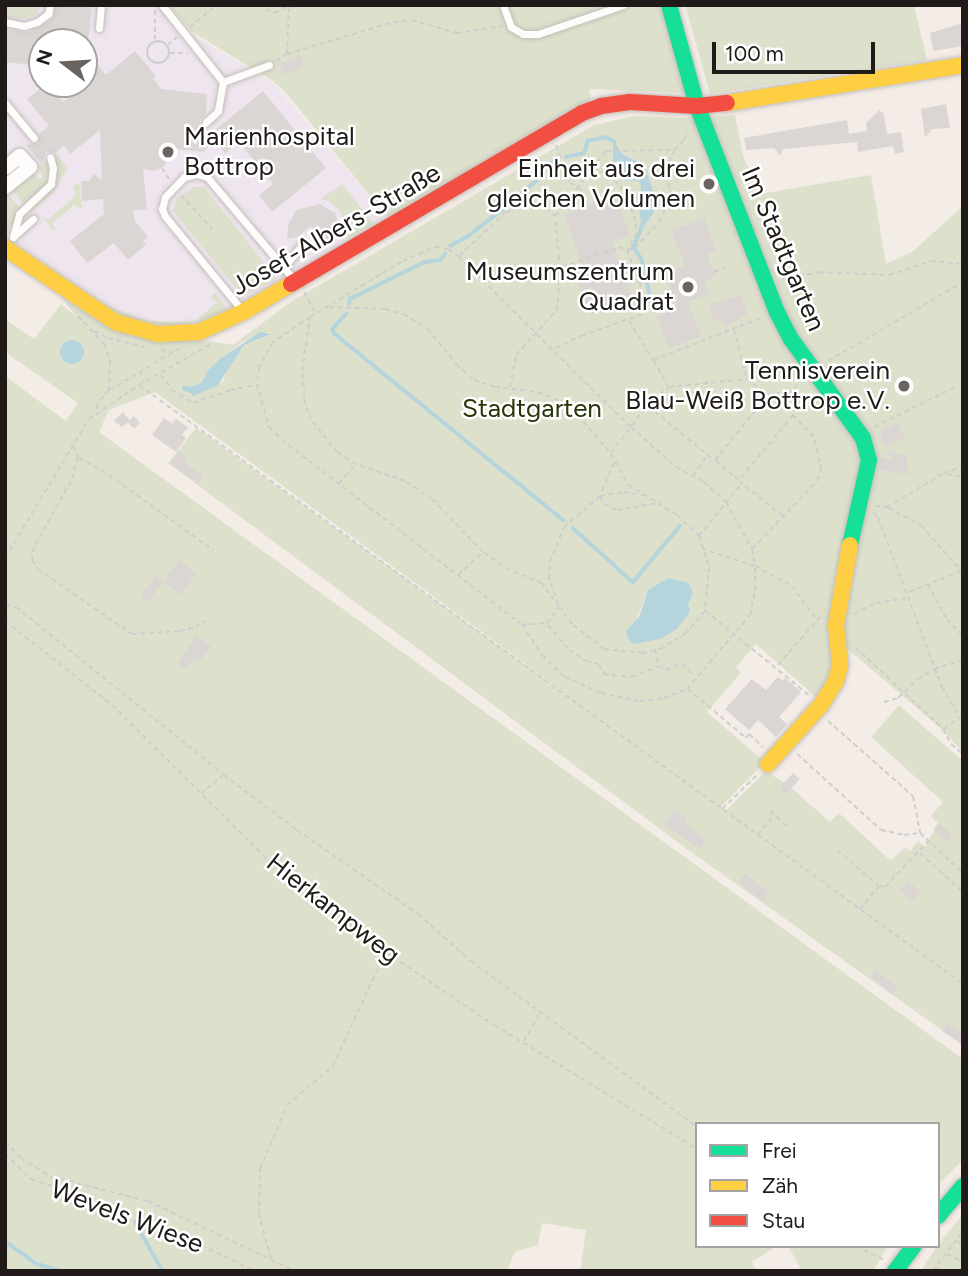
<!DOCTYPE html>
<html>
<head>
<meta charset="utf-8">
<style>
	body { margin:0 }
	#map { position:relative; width:968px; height:1276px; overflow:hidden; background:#f4ede7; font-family:Figtree,sans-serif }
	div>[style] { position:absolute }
	.medical>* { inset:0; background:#efe5ee }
	.green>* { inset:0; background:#dde1cc }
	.water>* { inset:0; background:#b5d4dc }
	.round { border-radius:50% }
	.stream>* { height:3.5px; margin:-1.75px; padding:0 1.75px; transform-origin:1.75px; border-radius:1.75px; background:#b5d4dc }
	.building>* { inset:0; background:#dbd5d4; transform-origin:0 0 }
	.path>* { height:2px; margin-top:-1px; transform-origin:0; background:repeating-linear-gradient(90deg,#d0cecc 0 5px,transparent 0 8.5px) }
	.path>.ring { margin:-1px; padding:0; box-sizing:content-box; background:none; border:2px solid #d0cecc; border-radius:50% }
	.roads { filter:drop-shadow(0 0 2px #c3beb9) drop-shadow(0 0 2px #c3beb9) }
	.lane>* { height:7px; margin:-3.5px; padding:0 3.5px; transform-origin:3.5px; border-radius:3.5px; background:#fdfcfb }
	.street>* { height:14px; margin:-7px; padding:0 7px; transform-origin:7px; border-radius:7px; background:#fdfcfb }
	.fast>* { height:16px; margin:-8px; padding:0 8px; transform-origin:8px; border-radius:8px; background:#16e098 }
	.slow>* { height:16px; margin:-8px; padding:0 8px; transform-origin:8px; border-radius:8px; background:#ffcf43 }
	.jam>* { height:16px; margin:-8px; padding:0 8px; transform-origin:8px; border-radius:8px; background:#f24e42 }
	.dots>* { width:19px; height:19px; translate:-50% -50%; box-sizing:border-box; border:4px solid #fff; border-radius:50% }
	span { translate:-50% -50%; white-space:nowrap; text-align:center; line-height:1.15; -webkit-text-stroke:5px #fff; paint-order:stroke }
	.poi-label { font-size:26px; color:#201b18 }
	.left { translate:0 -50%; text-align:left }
	.right { translate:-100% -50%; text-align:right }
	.street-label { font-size:26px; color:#201b18 }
	.park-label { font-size:26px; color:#283509 }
	.frame { position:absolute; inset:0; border:7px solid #201b18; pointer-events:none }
	.legend { position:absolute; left:695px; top:1122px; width:245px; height:126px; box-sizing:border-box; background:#fff; border:2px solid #a6a4a3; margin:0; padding:9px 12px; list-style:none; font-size:21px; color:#201b18 }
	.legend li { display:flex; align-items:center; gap:14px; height:35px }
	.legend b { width:35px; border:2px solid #a6a4a3 }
	.north { position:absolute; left:28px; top:28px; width:70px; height:70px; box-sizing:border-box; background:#fff; border:2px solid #a6a4a3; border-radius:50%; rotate:287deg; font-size:19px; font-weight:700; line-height:28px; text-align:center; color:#201b18 }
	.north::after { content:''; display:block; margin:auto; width:24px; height:32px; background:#6a6460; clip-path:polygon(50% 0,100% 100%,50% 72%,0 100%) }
	.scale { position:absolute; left:712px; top:42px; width:163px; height:32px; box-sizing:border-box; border:4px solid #201b18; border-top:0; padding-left:9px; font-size:21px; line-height:24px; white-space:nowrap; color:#201b18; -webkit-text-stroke:5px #fff; paint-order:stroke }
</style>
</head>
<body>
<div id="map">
	<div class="medical">
		<i style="clip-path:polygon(evenodd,5px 5px,166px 5px,188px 32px,272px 82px,389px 219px,224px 312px,196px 321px,145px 320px,119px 311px,86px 294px,5px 234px,5px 5px,42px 42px,84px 42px,84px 84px,42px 84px,42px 42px)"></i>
	</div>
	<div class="green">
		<i style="clip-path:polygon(5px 5px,43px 5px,34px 16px,20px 19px,5px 17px)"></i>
		<i style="clip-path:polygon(169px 5px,660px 5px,687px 93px,589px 89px,591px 100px,389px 219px,286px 93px,273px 81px,191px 31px)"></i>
		<i style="clip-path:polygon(685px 5px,914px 5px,927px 60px,710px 94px)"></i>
		<i style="clip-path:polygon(evenodd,735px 115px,743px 155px,759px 194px,871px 175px,886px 264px,912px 252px,963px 206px,963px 752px,938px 726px,843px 645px,818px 699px,756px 644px,736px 667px,741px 673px,707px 712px,765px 762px,721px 807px,726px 810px,766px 771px,788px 785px,830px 822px,839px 813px,891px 861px,905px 847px,910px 851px,918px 841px,925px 847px,938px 823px,931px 816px,943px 802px,871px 737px,899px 705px,963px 761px,963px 1045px,691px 852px,168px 463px,196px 428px,581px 705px,155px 392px,109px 410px,99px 432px,963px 1059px,963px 1160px,938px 1185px,938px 1124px,697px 1124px,697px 1246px,777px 1246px,752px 1262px,756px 1271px,580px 1271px,586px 1230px,542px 1223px,538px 1245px,515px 1252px,507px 1270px,502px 1271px,5px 1271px,5px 376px,66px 421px,78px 403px,5px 352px,5px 319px,34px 339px,61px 304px,77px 317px,63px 300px,187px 338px,233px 345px,292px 301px,594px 125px,634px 116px,685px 118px,735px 115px,613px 140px,621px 154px,644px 165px,654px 199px,641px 224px,641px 186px,639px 180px,626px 180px,613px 173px,613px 140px,735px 115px,270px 332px,268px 336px,244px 345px,227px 370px,223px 381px,190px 395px,184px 385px,191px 387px,202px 382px,208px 370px,242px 342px,270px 332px,735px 115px,668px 578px,693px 593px,688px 605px,635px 623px,648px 590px,668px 578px)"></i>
		<i style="clip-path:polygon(55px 153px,68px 168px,54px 192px,31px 213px,28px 209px,55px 182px,57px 169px,52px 156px)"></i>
		<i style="clip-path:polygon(48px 159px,49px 181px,24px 205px,11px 188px,32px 170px,39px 180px,43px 176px,37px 167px)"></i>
		<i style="clip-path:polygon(79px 182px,82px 209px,74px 205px,52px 223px,56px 230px,53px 231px,42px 215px,48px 220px,76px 195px,73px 187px)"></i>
		<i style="clip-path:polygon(342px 184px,374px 224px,348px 238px,340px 211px,329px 201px,320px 199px)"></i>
		<i style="clip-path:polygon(193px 187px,204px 187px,277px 279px,243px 297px,173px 211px,176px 199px)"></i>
		<i style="clip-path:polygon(6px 191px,20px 208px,10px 231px,5px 233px)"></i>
		<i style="clip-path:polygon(216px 292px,227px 309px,200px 321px,179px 325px,161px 325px,128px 318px,96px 301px,145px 320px,174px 322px,196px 321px,217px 302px,210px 297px)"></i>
		<i style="clip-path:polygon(963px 1214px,963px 1271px,921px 1271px,937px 1246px)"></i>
		<i style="clip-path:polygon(788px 1246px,888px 1246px,873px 1271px,802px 1271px)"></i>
	</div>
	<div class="water">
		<i style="clip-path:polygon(613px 140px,622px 154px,644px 165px,654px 193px,654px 212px,642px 229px,639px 209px,641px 186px,639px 181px,626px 180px,613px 173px)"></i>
		<i style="clip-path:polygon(260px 332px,271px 334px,244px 345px,218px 385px,194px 396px,182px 389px,183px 385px,191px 387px,202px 382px,208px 370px,220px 359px)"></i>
		<i class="round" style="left:60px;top:340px;width:24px;height:24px"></i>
		<i style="clip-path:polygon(668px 578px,689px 583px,693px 593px,688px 605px,690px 611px,677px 629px,660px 639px,634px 644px,628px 639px,626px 631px,639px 617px,648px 590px)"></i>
	</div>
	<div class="stream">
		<i style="left:566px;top:157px;width:18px;rotate:-13deg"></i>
		<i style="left:584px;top:153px;width:13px;rotate:-72deg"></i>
		<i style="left:588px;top:141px;width:18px;rotate:-13deg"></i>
		<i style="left:606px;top:137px;width:10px;rotate:29deg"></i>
		<i style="left:643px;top:225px;width:24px;rotate:112deg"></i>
		<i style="left:634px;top:247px;width:15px;rotate:58deg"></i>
		<i style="left:642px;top:260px;width:40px;rotate:77deg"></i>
		<i style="left:651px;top:299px;width:3px;rotate:135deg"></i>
		<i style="left:450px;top:246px;width:19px;rotate:-28deg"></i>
		<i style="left:467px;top:237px;width:56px;rotate:-37.7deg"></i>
		<i style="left:511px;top:203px;width:37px;rotate:-41deg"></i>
		<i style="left:539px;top:179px;width:16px;rotate:-63deg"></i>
		<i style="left:546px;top:165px;width:12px;rotate:-20deg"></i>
		<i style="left:349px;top:304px;width:5px;rotate:-79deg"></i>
		<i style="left:350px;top:299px;width:84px;rotate:-26.3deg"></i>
		<i style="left:425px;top:262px;width:16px;rotate:-7deg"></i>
		<i style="left:441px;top:260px;width:7px;rotate:-56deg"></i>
		<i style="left:630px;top:309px;width:15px;rotate:-23deg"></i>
		<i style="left:347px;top:314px;width:21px;rotate:133deg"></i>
		<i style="left:333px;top:329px;width:4px;rotate:76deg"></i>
		<i style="left:334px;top:333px;width:296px;rotate:39.2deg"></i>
		<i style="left:573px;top:528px;width:81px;rotate:42deg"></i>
		<i style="left:633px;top:582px;width:73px;rotate:-50deg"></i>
		<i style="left:135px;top:1222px;width:56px;rotate:60.3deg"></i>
		<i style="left:5px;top:1241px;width:39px;rotate:36deg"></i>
		<i style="left:37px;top:1264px;width:26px;rotate:16deg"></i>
	</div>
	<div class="building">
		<i style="clip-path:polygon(56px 5px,92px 5px,88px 42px,42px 42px,42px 66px,5px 62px,5px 30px,30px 32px,52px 19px)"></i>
		<i style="clip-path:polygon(963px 23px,963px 46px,933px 51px,930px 33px)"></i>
		<i style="clip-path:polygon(84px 48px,106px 75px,135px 51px,156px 76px,153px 78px,161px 89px,207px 94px,206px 114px,200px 121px,205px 128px,204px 139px,263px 91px,326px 168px,272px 212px,259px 195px,273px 184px,239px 142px,225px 153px,215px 141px,203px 152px,168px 148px,166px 162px,162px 168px,155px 171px,143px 169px,147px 209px,133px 210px,135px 221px,148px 237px,143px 241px,146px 245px,128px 260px,114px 243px,87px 263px,70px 241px,104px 214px,103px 199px,82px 201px,81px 181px,89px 181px,94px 174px,102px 181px,100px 130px,70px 154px,64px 145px,55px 153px,46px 152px,42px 164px,26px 145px,38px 142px,39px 134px,49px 126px,27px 99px,46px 84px,63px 102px,80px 89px,76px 84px,84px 84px)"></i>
		<i style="left:300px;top:55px;width:12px;height:23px;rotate:66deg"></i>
		<i style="clip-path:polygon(946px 104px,950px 128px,932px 129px,925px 138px,921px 109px)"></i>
		<i style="clip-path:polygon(879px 110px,884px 114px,887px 134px,901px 132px,904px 152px,895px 154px,893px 146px,858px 152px,857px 142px,783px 149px,780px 156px,774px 148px,746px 150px,744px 138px,847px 120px,849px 134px,867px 131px,866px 123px)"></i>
		<i style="clip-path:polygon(614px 195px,630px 235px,612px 242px,634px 299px,591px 315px,573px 272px,584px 268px,564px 215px)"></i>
		<i style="clip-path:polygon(320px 204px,335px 213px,342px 235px,338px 235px,325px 245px,310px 226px,298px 237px,287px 239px,288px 225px,296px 210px)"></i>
		<i style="clip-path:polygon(704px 218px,717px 251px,707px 255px,716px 277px,704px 281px,709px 293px,688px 302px,701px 336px,669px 348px,656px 316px,678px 308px,664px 274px,685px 265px,671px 231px)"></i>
		<i style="clip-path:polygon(741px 295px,747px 314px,726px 327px,720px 319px,714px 321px,708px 305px)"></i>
		<i style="clip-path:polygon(123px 412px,130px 420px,134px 416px,140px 423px,134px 429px,128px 422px,122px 427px,114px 421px)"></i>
		<i style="clip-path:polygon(164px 418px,172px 424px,176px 419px,188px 427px,182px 435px,186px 438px,176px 452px,152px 435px)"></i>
		<i style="left:898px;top:423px;width:17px;height:21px;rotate:66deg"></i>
		<i style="clip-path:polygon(179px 451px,187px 457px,183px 462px,204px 476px,198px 483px,170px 464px)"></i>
		<i style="clip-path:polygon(888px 451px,907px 455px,908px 474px,879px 470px,881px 458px,892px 460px)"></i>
		<i style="left:179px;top:560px;width:22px;height:27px;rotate:36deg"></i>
		<i style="left:156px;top:575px;width:10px;height:26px;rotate:37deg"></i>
		<i style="clip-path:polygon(196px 635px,211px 646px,198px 663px,193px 659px,185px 669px,178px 664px)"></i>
		<i style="clip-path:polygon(778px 677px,783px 681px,785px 678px,801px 692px,779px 717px,787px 724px,776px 737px,758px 720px,749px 730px,725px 709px,752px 679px,766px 690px)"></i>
		<i style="left:793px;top:773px;width:9px;height:21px;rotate:41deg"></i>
		<i style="clip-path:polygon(674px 809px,687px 819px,684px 823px,706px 840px,700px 849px,664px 824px)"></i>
		<i style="left:939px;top:823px;width:19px;height:8px;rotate:43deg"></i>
		<i style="left:745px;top:874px;width:30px;height:11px;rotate:37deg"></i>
		<i style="left:909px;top:881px;width:17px;height:13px;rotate:45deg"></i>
		<i style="left:876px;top:970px;width:28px;height:9px;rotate:38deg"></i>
		<i style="clip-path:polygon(947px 1023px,963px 1034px,963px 1045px,942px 1031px)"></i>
	</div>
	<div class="path">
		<i style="left:258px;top:5px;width:18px;rotate:27deg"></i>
		<i style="left:274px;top:13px;width:16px;rotate:-27deg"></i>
		<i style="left:155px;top:10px;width:29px;rotate:90deg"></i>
		<i style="left:190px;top:27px;width:34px;rotate:-40deg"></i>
		<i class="ring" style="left:147px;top:41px;width:20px;height:20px"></i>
		<i style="left:168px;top:45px;width:12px;rotate:-42deg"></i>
		<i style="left:170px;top:53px;width:18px"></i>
		<i style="left:287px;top:54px;width:112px;rotate:-16.7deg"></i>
		<i style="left:394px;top:22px;width:18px;rotate:-6deg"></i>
		<i style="left:412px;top:20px;width:47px;rotate:16.1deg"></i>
		<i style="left:457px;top:33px;width:46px;rotate:-8.8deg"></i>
		<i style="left:276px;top:61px;width:13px;rotate:-32deg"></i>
		<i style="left:287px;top:54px;width:49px;rotate:-87.7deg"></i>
		<i style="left:556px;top:145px;width:40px;rotate:69.8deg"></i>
		<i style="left:570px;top:183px;width:10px;rotate:24deg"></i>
		<i style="left:579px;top:187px;width:20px;rotate:63deg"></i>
		<i style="left:594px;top:166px;width:32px;rotate:36deg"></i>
		<i style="left:620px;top:185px;width:34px;rotate:66deg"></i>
		<i style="left:634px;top:216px;width:17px;rotate:80deg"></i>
		<i style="left:637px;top:233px;width:20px;rotate:120deg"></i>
		<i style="left:627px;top:250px;width:40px;rotate:69deg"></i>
		<i style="left:162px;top:168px;width:13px;rotate:58deg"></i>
		<i style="left:181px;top:195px;width:47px;rotate:47.6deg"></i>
		<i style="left:603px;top:253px;width:18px;rotate:-19deg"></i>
		<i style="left:620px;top:247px;width:8px;rotate:23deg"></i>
		<i style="left:627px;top:250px;width:8px;rotate:-14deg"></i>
		<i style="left:635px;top:248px;width:35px;rotate:-47deg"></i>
		<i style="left:659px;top:222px;width:29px;rotate:-65deg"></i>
		<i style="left:671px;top:196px;width:26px;rotate:-101deg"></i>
		<i style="left:666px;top:170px;width:21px;rotate:-67deg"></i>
		<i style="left:459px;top:256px;width:64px;rotate:-43.1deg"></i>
		<i style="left:506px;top:212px;width:29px;rotate:-16deg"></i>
		<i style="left:534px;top:204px;width:12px;rotate:14deg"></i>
		<i style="left:546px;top:207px;width:13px;rotate:45deg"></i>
		<i style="left:562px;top:267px;width:37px;rotate:-19deg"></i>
		<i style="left:714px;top:272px;width:12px;rotate:-20deg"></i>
		<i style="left:782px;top:279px;width:39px;rotate:-10deg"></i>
		<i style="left:820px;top:272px;width:69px;rotate:2.5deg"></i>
		<i style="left:889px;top:275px;width:44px;rotate:-18.4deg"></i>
		<i style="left:931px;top:261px;width:32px;rotate:5deg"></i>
		<i style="left:304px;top:292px;width:23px;rotate:61deg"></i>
		<i style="left:329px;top:307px;width:56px;rotate:2deg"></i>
		<i style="left:385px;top:309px;width:20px;rotate:15deg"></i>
		<i style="left:404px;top:314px;width:28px;rotate:32deg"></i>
		<i style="left:428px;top:329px;width:45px;rotate:51.3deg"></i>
		<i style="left:456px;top:364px;width:24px;rotate:42deg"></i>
		<i style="left:474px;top:380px;width:22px;rotate:18deg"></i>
		<i style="left:495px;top:387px;width:43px;rotate:6.6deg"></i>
		<i style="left:538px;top:392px;width:24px;rotate:22deg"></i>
		<i style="left:560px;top:401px;width:23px;rotate:38deg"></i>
		<i style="left:578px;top:415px;width:51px;rotate:49.8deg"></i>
		<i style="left:611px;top:454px;width:36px;rotate:60deg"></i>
		<i style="left:629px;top:485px;width:57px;rotate:32deg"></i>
		<i style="left:677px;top:515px;width:30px;rotate:44deg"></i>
		<i style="left:699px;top:536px;width:33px;rotate:72deg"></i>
		<i style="left:709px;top:567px;width:44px;rotate:95.2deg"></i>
		<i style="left:705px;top:611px;width:29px;rotate:131deg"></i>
		<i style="left:686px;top:633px;width:27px;rotate:147deg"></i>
		<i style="left:663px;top:648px;width:21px;rotate:166deg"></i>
		<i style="left:643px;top:653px;width:39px;rotate:-174deg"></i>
		<i style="left:604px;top:649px;width:41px;rotate:-142deg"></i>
		<i style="left:572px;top:624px;width:19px;rotate:-126deg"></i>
		<i style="left:78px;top:316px;width:38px;rotate:47deg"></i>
		<i style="left:104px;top:344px;width:18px;rotate:71deg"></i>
		<i style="left:110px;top:361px;width:29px;rotate:92deg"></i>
		<i style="left:109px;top:390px;width:18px;rotate:131deg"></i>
		<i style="left:97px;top:404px;width:5px;rotate:90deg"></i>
		<i style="left:310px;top:317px;width:45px;rotate:146deg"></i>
		<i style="left:273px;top:342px;width:29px;rotate:119deg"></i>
		<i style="left:259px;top:367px;width:17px;rotate:97deg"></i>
		<i style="left:257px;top:384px;width:45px;rotate:74.4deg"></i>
		<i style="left:269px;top:427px;width:18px;rotate:45deg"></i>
		<i style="left:282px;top:440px;width:303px;rotate:37.6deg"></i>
		<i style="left:522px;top:625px;width:36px;rotate:56deg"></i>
		<i style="left:542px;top:655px;width:32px;rotate:44deg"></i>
		<i style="left:565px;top:677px;width:39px;rotate:24deg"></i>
		<i style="left:601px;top:693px;width:40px;rotate:12deg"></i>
		<i style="left:640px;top:701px;width:24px;rotate:-7deg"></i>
		<i style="left:664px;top:698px;width:25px;rotate:-21deg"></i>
		<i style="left:687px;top:689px;width:97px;rotate:-49.6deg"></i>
		<i style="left:750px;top:615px;width:25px;rotate:-79deg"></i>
		<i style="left:755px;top:590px;width:24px;rotate:-90deg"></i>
		<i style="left:755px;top:566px;width:55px;rotate:-161.9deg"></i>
		<i style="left:629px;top:321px;width:46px;rotate:58.4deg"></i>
		<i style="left:653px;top:360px;width:118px;rotate:-21.4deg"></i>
		<i style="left:734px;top:330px;width:51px;rotate:75.1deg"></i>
		<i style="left:94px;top:331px;width:16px;rotate:27deg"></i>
		<i style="left:108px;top:338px;width:38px;rotate:14deg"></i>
		<i style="left:556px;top:348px;width:28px;rotate:-26deg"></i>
		<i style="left:581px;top:336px;width:68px;rotate:-19.8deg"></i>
		<i style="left:645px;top:313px;width:8px;rotate:-60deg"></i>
		<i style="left:649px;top:306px;width:17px;rotate:-115deg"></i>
		<i style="left:161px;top:350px;width:12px;rotate:9deg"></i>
		<i style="left:654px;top:361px;width:29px;rotate:61deg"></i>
		<i style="left:828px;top:361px;width:156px;rotate:-30.3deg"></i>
		<i style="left:140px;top:371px;width:11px;rotate:68deg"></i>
		<i style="left:161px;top:375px;width:19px;rotate:54deg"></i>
		<i style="left:172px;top:390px;width:25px;rotate:32deg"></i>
		<i style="left:193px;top:403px;width:39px;rotate:-19deg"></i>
		<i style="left:230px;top:390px;width:26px;rotate:-11deg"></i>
		<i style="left:139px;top:385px;width:1019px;rotate:36.01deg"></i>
		<i style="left:510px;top:387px;width:33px;rotate:-79deg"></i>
		<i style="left:516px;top:355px;width:61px;rotate:-47.7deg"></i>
		<i style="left:557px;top:310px;width:42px;rotate:-85.9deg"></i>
		<i style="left:560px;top:268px;width:52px;rotate:-95.5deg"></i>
		<i style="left:555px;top:216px;width:83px;rotate:-51.9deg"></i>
		<i style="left:606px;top:151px;width:68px;rotate:-0.8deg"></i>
		<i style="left:674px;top:150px;width:16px;rotate:-45deg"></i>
		<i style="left:685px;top:139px;width:10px;rotate:-73deg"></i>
		<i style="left:110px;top:390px;width:82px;rotate:-31deg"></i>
		<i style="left:777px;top:393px;width:11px;rotate:5deg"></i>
		<i style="left:788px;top:394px;width:13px;rotate:63deg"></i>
		<i style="left:794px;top:406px;width:9px;rotate:96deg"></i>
		<i style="left:793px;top:415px;width:85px;rotate:129.7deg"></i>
		<i style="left:739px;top:480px;width:31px;rotate:-140deg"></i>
		<i style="left:715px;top:460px;width:84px;rotate:-50.8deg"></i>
		<i style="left:768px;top:395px;width:9px;rotate:-13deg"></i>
		<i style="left:788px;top:394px;width:18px;rotate:-45deg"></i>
		<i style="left:648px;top:406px;width:85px;rotate:39.3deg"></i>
		<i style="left:874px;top:427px;width:93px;rotate:-26.3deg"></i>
		<i style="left:73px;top:446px;width:12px;rotate:66deg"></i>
		<i style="left:78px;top:457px;width:25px;rotate:106deg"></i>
		<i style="left:71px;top:481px;width:76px;rotate:119.3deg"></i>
		<i style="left:34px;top:547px;width:13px;rotate:99deg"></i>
		<i style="left:32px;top:560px;width:11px;rotate:56deg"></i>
		<i style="left:38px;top:569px;width:114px;rotate:34.7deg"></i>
		<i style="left:132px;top:634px;width:48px;rotate:-3.6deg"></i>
		<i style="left:180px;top:631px;width:16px;rotate:-15deg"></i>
		<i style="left:195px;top:627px;width:16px;rotate:-30deg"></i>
		<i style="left:611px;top:453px;width:60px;rotate:-53.1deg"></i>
		<i style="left:647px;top:405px;width:28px;rotate:-39deg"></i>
		<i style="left:669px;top:387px;width:78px;rotate:-5.9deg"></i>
		<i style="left:747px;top:379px;width:26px;rotate:37deg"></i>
		<i style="left:79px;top:458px;width:26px;rotate:28deg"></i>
		<i style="left:102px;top:470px;width:137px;rotate:35.8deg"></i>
		<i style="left:614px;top:463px;width:36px;rotate:113deg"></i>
		<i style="left:600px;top:496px;width:9px;rotate:63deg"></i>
		<i style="left:604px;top:504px;width:14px;rotate:25deg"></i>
		<i style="left:617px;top:510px;width:43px;rotate:-9.5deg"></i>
		<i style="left:947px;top:474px;width:16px;rotate:11deg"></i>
		<i style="left:693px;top:476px;width:24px;rotate:-55deg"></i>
		<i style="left:739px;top:481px;width:58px;rotate:38.7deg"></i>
		<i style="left:339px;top:483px;width:25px;rotate:-48deg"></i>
		<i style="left:875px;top:506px;width:12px;rotate:5deg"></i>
		<i style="left:887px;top:507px;width:66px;rotate:-30.8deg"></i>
		<i style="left:944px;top:473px;width:20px;rotate:-18deg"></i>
		<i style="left:888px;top:508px;width:37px;rotate:27deg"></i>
		<i style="left:921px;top:525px;width:64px;rotate:48.8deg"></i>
		<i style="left:873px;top:512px;width:7px;rotate:45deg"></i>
		<i style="left:878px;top:517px;width:182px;rotate:69.4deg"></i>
		<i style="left:942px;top:687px;width:35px;rotate:59deg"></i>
		<i style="left:960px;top:717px;width:4px;rotate:-34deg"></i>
		<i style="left:699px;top:536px;width:68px;rotate:-50.9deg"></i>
		<i style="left:752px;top:549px;width:94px;rotate:-46.3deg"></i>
		<i style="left:817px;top:481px;width:12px;rotate:-70deg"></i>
		<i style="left:821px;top:470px;width:34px;rotate:-102deg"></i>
		<i style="left:814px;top:437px;width:30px;rotate:-134deg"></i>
		<i style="left:5px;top:558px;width:162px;rotate:-58.9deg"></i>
		<i style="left:89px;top:419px;width:60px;rotate:-34.2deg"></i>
		<i style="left:139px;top:385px;width:83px;rotate:-29.7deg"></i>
		<i style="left:458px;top:575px;width:33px;rotate:-43deg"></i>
		<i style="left:928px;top:584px;width:40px;rotate:62deg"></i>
		<i style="left:947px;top:619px;width:23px;rotate:47deg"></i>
		<i style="left:909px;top:592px;width:58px;rotate:-22.2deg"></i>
		<i style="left:558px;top:604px;width:28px;rotate:-109deg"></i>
		<i style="left:549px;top:578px;width:16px;rotate:-86deg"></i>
		<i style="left:550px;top:562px;width:38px;rotate:-68deg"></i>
		<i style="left:564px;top:527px;width:48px;rotate:-40.7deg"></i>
		<i style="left:600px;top:496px;width:24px;rotate:-9deg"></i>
		<i style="left:624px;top:492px;width:20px;rotate:9deg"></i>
		<i style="left:5px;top:605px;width:11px;rotate:10deg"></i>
		<i style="left:16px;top:607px;width:267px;rotate:38.9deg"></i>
		<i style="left:224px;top:775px;width:91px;rotate:37deg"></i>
		<i style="left:297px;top:830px;width:147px;rotate:34.8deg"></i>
		<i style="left:418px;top:914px;width:71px;rotate:41.6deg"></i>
		<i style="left:471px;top:961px;width:280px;rotate:36.3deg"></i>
		<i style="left:706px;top:611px;width:134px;rotate:39.3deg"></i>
		<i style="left:854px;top:614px;width:25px;rotate:-27deg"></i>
		<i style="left:876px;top:603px;width:32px;rotate:-9deg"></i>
		<i style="left:5px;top:621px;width:136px;rotate:38.1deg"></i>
		<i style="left:112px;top:705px;width:227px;rotate:44.8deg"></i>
		<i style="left:273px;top:865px;width:143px;rotate:37.6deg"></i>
		<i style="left:386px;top:952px;width:130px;rotate:34.1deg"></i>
		<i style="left:494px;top:1025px;width:238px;rotate:31.4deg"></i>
		<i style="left:522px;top:625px;width:25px;rotate:-5deg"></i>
		<i style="left:547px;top:623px;width:20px;rotate:-53deg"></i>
		<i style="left:559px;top:607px;width:29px;rotate:-125deg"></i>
		<i style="left:542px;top:583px;width:35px;rotate:-158deg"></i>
		<i style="left:509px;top:570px;width:32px;rotate:-145deg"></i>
		<i style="left:483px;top:552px;width:74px;rotate:-133.9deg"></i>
		<i style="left:432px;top:499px;width:32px;rotate:-146deg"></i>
		<i style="left:405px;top:481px;width:52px;rotate:-160.9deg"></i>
		<i style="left:356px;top:464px;width:22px;rotate:-148deg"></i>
		<i style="left:337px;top:452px;width:41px;rotate:-129.1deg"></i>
		<i style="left:311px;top:420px;width:17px;rotate:-111deg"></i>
		<i style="left:305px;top:404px;width:33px;rotate:-95deg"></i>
		<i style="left:302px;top:371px;width:55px;rotate:-81.6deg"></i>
		<i style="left:310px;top:317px;width:109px;rotate:-31.1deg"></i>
		<i style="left:403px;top:261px;width:35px;rotate:-24deg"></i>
		<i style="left:435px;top:247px;width:13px;rotate:9deg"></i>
		<i style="left:448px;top:249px;width:12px;rotate:35deg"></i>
		<i style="left:458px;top:256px;width:243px;rotate:44.7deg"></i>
		<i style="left:631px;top:427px;width:60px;rotate:41.6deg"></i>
		<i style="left:676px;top:467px;width:32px;rotate:28deg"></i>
		<i style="left:704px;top:482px;width:30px;rotate:42deg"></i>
		<i style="left:726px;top:502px;width:54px;rotate:61deg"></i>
		<i style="left:752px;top:549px;width:17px;rotate:80deg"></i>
		<i style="left:755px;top:566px;width:42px;rotate:28.4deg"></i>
		<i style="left:792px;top:586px;width:42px;rotate:53.7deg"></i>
		<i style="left:548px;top:625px;width:33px;rotate:50deg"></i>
		<i style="left:569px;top:650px;width:20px;rotate:33deg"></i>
		<i style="left:586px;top:661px;width:13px;rotate:13deg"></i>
		<i style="left:599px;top:664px;width:11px;rotate:63deg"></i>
		<i style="left:604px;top:674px;width:28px;rotate:6deg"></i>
		<i style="left:632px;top:677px;width:29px;rotate:-22deg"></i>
		<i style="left:855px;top:647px;width:120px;rotate:43deg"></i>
		<i style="left:943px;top:729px;width:17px;rotate:62deg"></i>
		<i style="left:951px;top:744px;width:16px;rotate:40deg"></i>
		<i style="left:655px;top:649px;width:17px;rotate:77deg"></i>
		<i style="left:659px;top:666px;width:8px;rotate:30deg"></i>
		<i style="left:666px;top:670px;width:17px;rotate:-24deg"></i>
		<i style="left:682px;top:663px;width:18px;rotate:47deg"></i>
		<i style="left:778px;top:665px;width:64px;rotate:-48.8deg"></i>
		<i style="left:688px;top:689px;width:76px;rotate:40.2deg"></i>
		<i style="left:746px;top:738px;width:5px;rotate:-53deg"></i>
		<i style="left:749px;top:734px;width:19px;rotate:43deg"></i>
		<i style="left:884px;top:702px;width:15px;rotate:-16deg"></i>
		<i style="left:898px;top:698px;width:28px;rotate:-44deg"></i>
		<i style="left:918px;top:679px;width:19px;rotate:-32deg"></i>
		<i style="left:934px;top:669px;width:30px;rotate:-17deg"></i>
		<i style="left:828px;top:721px;width:113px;rotate:41.4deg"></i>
		<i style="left:913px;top:796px;width:38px;rotate:79deg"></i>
		<i style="left:920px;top:833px;width:59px;rotate:42.9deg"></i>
		<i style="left:944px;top:729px;width:19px;rotate:-36deg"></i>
		<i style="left:797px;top:754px;width:113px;rotate:42.1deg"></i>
		<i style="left:881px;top:830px;width:24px;rotate:12deg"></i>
		<i style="left:904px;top:835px;width:15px;rotate:-8deg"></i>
		<i style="left:201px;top:794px;width:29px;rotate:-41deg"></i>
		<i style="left:722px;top:809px;width:50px;rotate:-44.2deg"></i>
		<i style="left:770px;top:811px;width:25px;rotate:42deg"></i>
		<i style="left:757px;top:835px;width:25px;rotate:-48deg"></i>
		<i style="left:837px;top:850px;width:54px;rotate:40.5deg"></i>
		<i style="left:920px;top:853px;width:58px;rotate:42.2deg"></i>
		<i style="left:860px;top:909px;width:30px;rotate:-50deg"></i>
		<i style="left:879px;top:886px;width:6px;rotate:9deg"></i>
		<i style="left:885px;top:887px;width:63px;rotate:-46.9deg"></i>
		<i style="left:524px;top:1041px;width:34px;rotate:-60deg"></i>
		<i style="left:5px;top:1142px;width:23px;rotate:45deg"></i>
		<i style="left:21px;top:1158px;width:36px;rotate:32deg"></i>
		<i style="left:52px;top:1177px;width:99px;rotate:14deg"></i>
		<i style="left:148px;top:1201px;width:163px;rotate:25.5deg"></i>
		<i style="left:5px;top:1154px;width:36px;rotate:44deg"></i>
		<i style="left:31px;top:1179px;width:115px;rotate:18.7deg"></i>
		<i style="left:140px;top:1216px;width:127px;rotate:25.6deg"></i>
		<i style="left:957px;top:1241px;width:7px;rotate:27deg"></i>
		<i style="left:856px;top:1246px;width:32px;rotate:26deg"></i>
		<i style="left:947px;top:1254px;width:18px;rotate:27deg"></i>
		<i style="left:271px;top:1259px;width:47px;rotate:-104.9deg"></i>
		<i style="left:259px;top:1214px;width:45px;rotate:-88.7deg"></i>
		<i style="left:260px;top:1169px;width:69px;rotate:-67.1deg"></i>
		<i style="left:287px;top:1105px;width:60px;rotate:-40.3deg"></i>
		<i style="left:333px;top:1066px;width:124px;rotate:-65.3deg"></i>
		<i style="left:936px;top:1268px;width:7px;rotate:27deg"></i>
		<i style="left:933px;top:1271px;width:50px;rotate:-53.1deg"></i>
	</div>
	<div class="roads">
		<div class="lane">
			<i style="left:162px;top:5px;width:98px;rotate:51.6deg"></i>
			<i style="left:223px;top:82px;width:29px;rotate:100deg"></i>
			<i style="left:218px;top:111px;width:16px;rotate:137deg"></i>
			<i style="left:503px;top:5px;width:23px;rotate:70deg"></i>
			<i style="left:511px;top:27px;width:14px;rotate:30deg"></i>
			<i style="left:523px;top:34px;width:15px"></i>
			<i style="left:538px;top:34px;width:90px;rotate:-18.8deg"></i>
			<i style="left:5px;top:22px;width:19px;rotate:12deg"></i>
			<i style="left:24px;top:26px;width:14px;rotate:-17deg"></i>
			<i style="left:37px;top:22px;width:14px;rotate:-36deg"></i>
			<i style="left:48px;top:14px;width:9px;rotate:-77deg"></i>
			<i style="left:99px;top:28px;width:23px;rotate:-85deg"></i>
			<i style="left:223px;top:82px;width:49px;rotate:-20.3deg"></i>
			<i style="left:5px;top:103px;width:45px;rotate:50.4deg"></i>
			<i style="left:13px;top:237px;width:24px;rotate:-75deg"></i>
			<i style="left:19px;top:214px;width:44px;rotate:-43.2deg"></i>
			<i style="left:51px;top:184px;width:16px;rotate:-83deg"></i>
			<i style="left:53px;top:168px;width:11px;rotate:-105deg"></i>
			<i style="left:13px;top:237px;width:27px;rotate:-42deg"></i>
			<i style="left:284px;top:267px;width:28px;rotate:-51deg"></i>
			<i style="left:241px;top:309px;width:120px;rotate:-129.3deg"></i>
			<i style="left:165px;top:216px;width:8px;rotate:-113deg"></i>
			<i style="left:162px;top:209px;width:12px;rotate:-76deg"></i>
			<i style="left:165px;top:197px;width:28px;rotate:-46deg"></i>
			<i style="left:184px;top:177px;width:13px;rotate:-13deg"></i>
			<i style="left:197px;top:174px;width:10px;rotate:17deg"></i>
			<i style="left:207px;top:177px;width:136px;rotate:49.8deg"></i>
		</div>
		<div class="street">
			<i style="left:5px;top:168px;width:19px;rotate:-39deg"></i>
			<i style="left:20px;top:156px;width:15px;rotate:48deg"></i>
			<i style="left:30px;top:167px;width:32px;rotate:141deg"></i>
		</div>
		<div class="fast">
			<i style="left:669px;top:5px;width:105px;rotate:74.5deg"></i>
			<i style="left:697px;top:106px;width:221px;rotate:68.8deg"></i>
			<i style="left:777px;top:312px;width:30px;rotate:63deg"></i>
			<i style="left:791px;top:339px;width:122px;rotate:54deg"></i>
			<i style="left:863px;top:438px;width:23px;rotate:75deg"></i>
			<i style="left:869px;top:460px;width:87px;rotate:102.6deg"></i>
			<i style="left:938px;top:1216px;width:39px;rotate:-50deg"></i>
			<i style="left:895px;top:1271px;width:31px;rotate:-53deg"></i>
		</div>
		<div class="slow">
			<i style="left:727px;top:103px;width:239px;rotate:-9.1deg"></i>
			<i style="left:5px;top:248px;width:133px;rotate:33.9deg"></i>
			<i style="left:115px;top:322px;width:45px;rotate:15.6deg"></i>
			<i style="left:158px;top:334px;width:41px;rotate:-2.8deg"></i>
			<i style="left:199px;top:332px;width:48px;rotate:-24.4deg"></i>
			<i style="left:243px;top:312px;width:56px;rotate:-30.3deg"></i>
			<i style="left:768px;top:764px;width:79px;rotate:-48.1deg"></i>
			<i style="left:821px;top:705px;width:28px;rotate:-58deg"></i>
			<i style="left:836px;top:681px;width:16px;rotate:-76deg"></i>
			<i style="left:840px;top:665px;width:40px;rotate:-95.7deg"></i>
			<i style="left:836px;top:625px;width:81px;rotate:-80.1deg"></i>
		</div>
		<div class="jam">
			<i style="left:291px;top:284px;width:338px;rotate:-30.4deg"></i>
			<i style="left:582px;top:113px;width:20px;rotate:-20deg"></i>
			<i style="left:601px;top:106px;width:29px;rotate:-8deg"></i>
			<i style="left:630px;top:102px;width:67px;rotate:3.4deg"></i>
			<i style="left:697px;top:106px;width:30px;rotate:-6deg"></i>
		</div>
	</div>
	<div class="dots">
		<i style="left:168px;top:152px;background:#6a6460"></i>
		<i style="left:709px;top:184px;background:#6a6460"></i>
		<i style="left:688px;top:287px;background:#6a6460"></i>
		<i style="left:904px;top:386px;background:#6a6460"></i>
	</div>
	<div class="poi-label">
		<span class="left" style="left:184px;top:152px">Marienhospital<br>Bottrop</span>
		<span class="right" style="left:695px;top:184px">Einheit aus drei<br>gleichen Volumen</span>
		<span class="right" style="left:674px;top:287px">Museumszentrum<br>Quadrat</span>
		<span class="right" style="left:890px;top:386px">Tennisverein<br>Blau-Weiß Bottrop e.V.</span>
	</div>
	<div class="street-label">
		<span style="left:336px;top:230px;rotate:-30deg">Josef-Albers-Straße</span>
		<span style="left:783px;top:249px;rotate:67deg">Im Stadtgarten</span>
		<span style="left:333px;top:909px;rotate:38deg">Hierkampweg</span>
		<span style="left:127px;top:1217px;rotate:21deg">Wevels Wiese</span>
	</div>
	<div class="park-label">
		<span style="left:532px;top:409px">Stadtgarten</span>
	</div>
	<div class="frame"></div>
	<ul class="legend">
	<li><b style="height:9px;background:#16e098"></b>Frei</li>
	<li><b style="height:9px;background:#ffcf43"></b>Zäh</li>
	<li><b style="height:9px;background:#f24e42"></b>Stau</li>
	</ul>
	<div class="north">N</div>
	<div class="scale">100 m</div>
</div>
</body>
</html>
